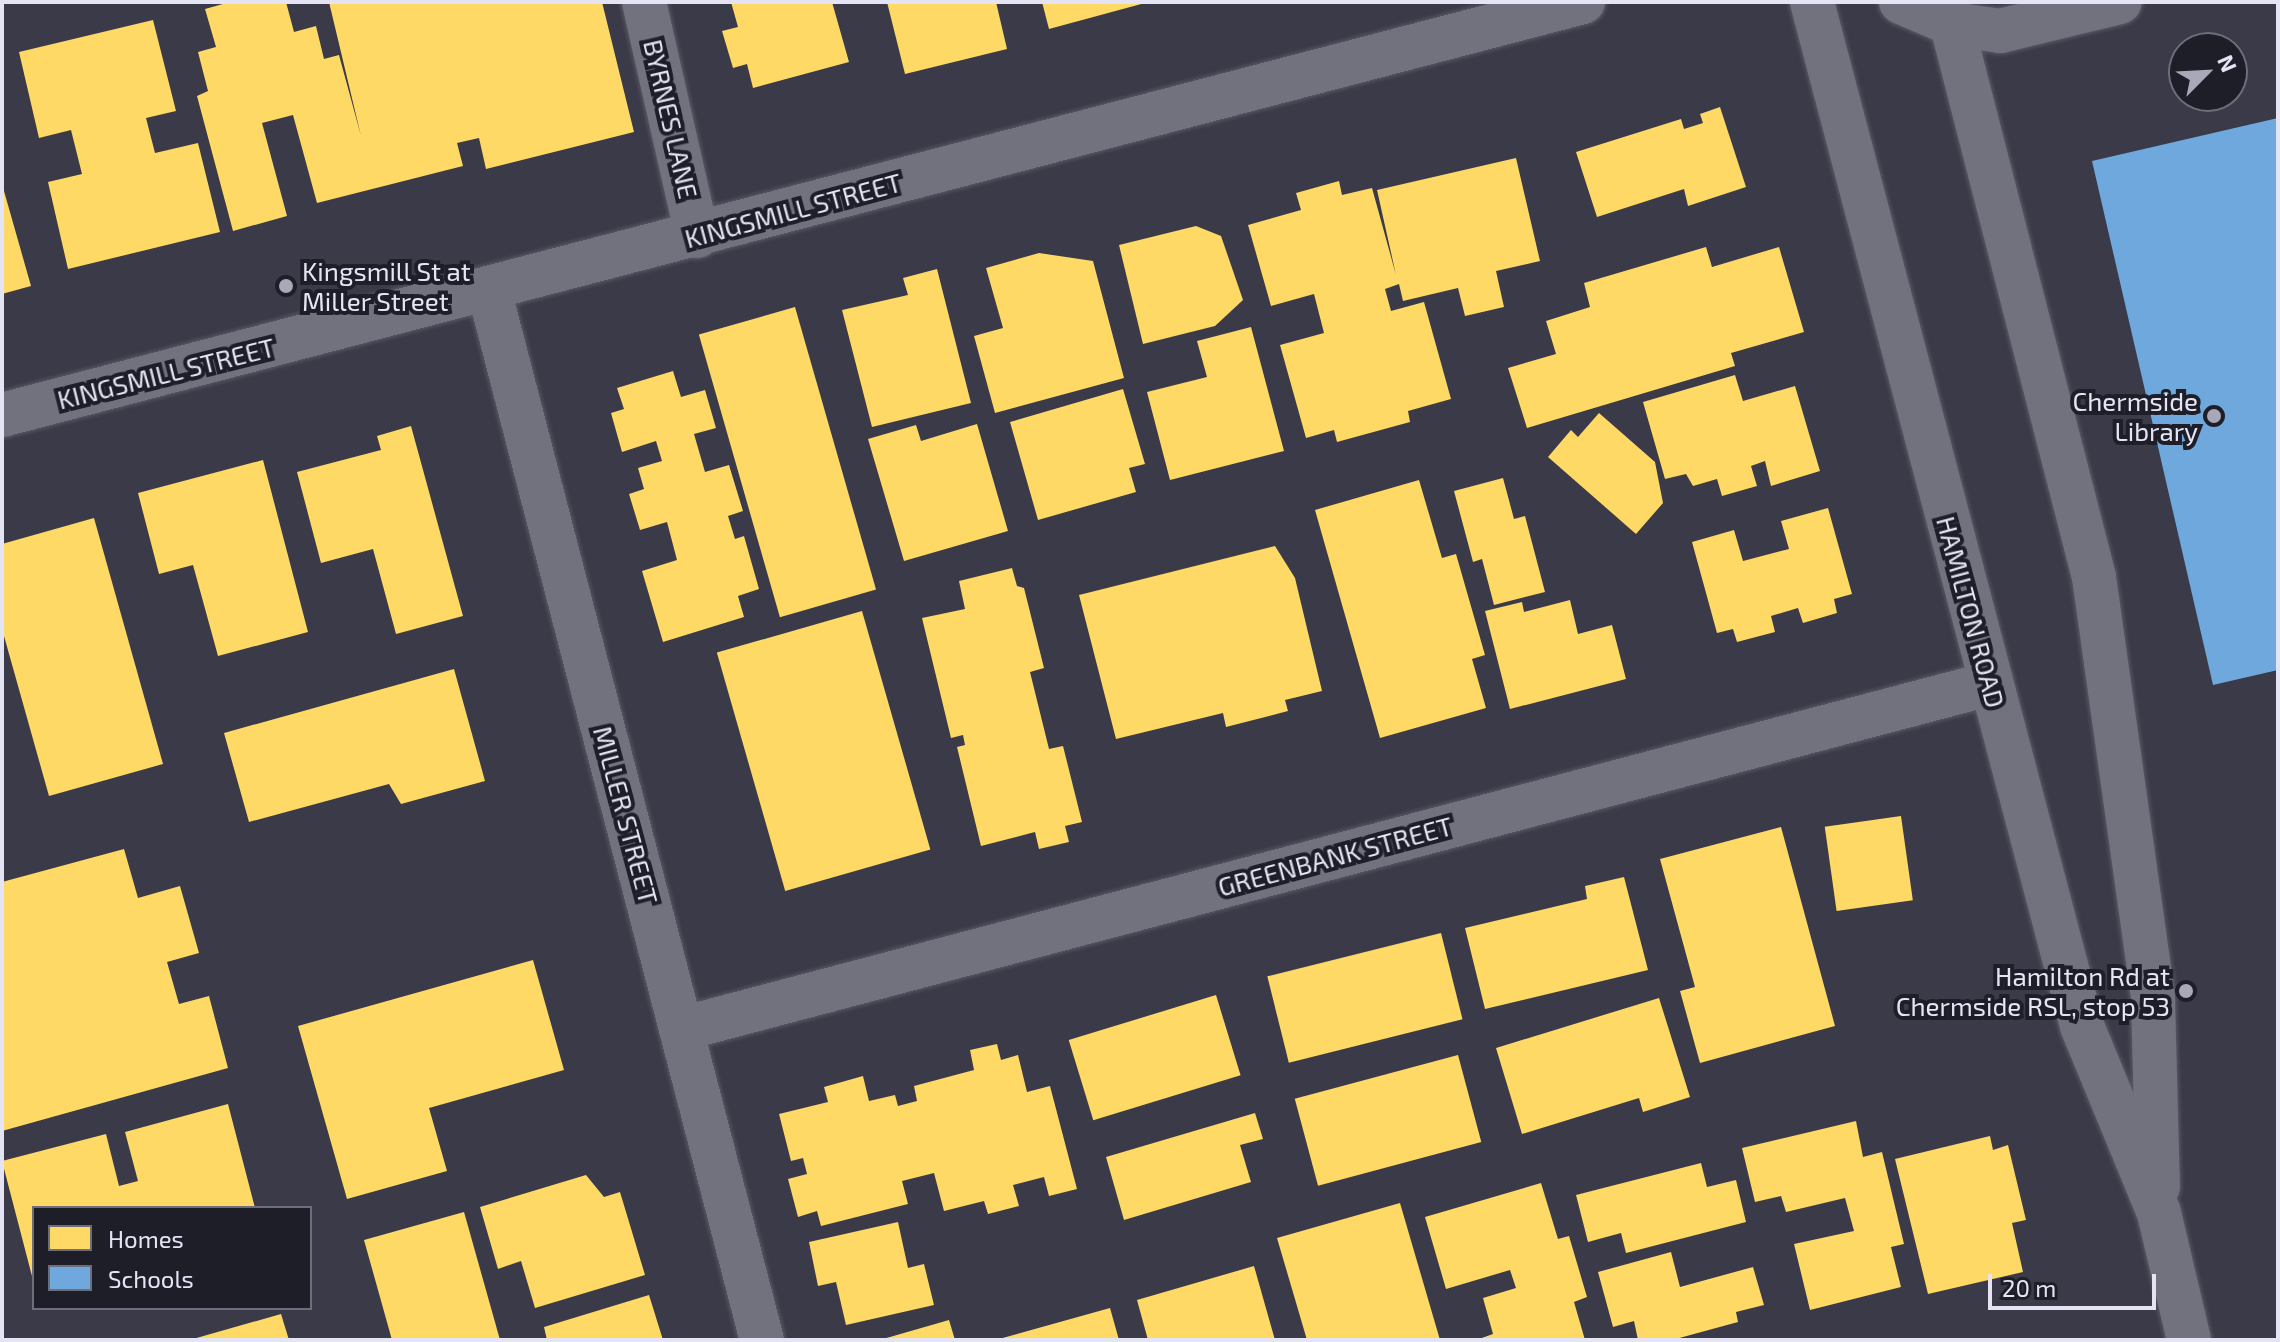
<!DOCTYPE html>
<html>
<head>
<meta charset="utf-8">
<style>
	body { margin:0 }
	#map { position:relative; width:2280px; height:1342px; overflow:hidden; background:#3b3a48; font-family:"Exo 2",sans-serif }
	div>[style] { position:absolute }
	.homes>* { inset:0; background:#ffd966; transform-origin:0 0 }
	.schools>* { inset:0; background:#6fa8dc }
	.roads { filter:drop-shadow(0 0 2px #5a5966) drop-shadow(0 0 2px #5a5966) }
	.minor>* { height:44px; margin:-22px; padding:0 22px; transform-origin:22px; border-radius:22px; background:#72727e }
	.tertiary>* { height:44px; margin:-22px; padding:0 22px; transform-origin:22px; border-radius:22px; background:#72727e }
	.secondary>* { height:44px; margin:-22px; padding:0 22px; transform-origin:22px; border-radius:22px; background:#72727e }
	.dots>* { width:22px; height:22px; translate:-50% -50%; box-sizing:border-box; border:4px solid #1e1e29; border-radius:50% }
	span { translate:-50% -50%; white-space:nowrap; text-align:center; line-height:1.15; -webkit-text-stroke:8px #1e1e29; paint-order:stroke }
	.street-label { font-size:26px; color:#e4e4f5 }
	.poi-label { font-size:26px; color:#e4e4f5 }
	.left { translate:0 -50%; text-align:left }
	.right { translate:-100% -50%; text-align:right }
	.frame { position:absolute; inset:0; border:4px solid #e4e4f5; pointer-events:none }
	.legend { position:absolute; left:32px; top:1206px; width:280px; height:104px; box-sizing:border-box; background:#1e1e29; border:2px solid #6d6d7b; margin:0; padding:10px 14px; list-style:none; font-size:24px; color:#e4e4f5 }
	.legend li { display:flex; align-items:center; gap:16px; height:40px }
	.legend b { width:40px; border:2px solid #6d6d7b }
	.north { position:absolute; left:2168px; top:32px; width:80px; height:80px; box-sizing:border-box; background:#1e1e29; border:2px solid #6d6d7b; border-radius:50%; rotate:66deg; font-size:22px; font-weight:700; line-height:32px; text-align:center; color:#e4e4f5 }
	.north::after { content:''; display:block; margin:auto; width:28px; height:36px; background:#a9a8b8; clip-path:polygon(50% 0,100% 100%,50% 72%,0 100%) }
	.scale { position:absolute; left:1988px; top:1274px; width:168px; height:36px; box-sizing:border-box; border:4px solid #e4e4f5; border-top:0; padding-left:10px; font-size:24px; line-height:28px; white-space:nowrap; color:#e4e4f5; -webkit-text-stroke:6px #1e1e29; paint-order:stroke }
</style>
</head>
<body>
<div id="map">
	<div class="homes">
		<i style="clip-path:polygon(230px 2px,286px 2px,294px 32px,316px 26px,324px 59px,339px 55px,361px 136px,329px 2px,602px 2px,634px 132px,486px 169px,479px 138px,457px 143px,463px 166px,317px 203px,293px 115px,262px 123px,287px 216px,233px 231px,197px 96px,208px 91px,198px 52px,216px 47px,205px 9px)"></i>
		<i style="clip-path:polygon(731px 2px,832px 2px,849px 62px,753px 88px,747px 64px,733px 68px,722px 31px,738px 27px)"></i>
		<i style="clip-path:polygon(887px 2px,996px 2px,1007px 49px,905px 74px)"></i>
		<i style="clip-path:polygon(1042px 2px,1144px 2px,1145px 3px,1049px 29px)"></i>
		<i style="clip-path:polygon(153px 20px,176px 111px,146px 118px,155px 153px,198px 143px,220px 232px,68px 269px,48px 182px,82px 174px,71px 130px,39px 138px,19px 52px)"></i>
		<i style="clip-path:polygon(1720px 107px,1746px 187px,1688px 206px,1684px 189px,1597px 217px,1576px 152px,1681px 119px,1684px 129px,1703px 123px,1700px 114px)"></i>
		<i style="clip-path:polygon(1516px 158px,1540px 261px,1496px 271px,1504px 307px,1465px 316px,1458px 288px,1403px 301px,1399px 284px,1385px 289px,1391px 311px,1424px 302px,1451px 399px,1408px 411px,1410px 422px,1337px 442px,1334px 430px,1306px 438px,1280px 345px,1324px 333px,1314px 294px,1271px 306px,1248px 225px,1301px 210px,1296px 193px,1339px 181px,1342px 195px,1372px 188px,1396px 275px,1377px 190px)"></i>
		<i style="clip-path:polygon(2px 184px,31px 286px,2px 294px)"></i>
		<i style="clip-path:polygon(1196px 226px,1221px 236px,1243px 300px,1215px 326px,1143px 344px,1119px 245px)"></i>
		<i style="clip-path:polygon(1706px 247px,1712px 267px,1779px 247px,1804px 332px,1731px 353px,1735px 366px,1527px 428px,1508px 368px,1556px 354px,1546px 321px,1590px 307px,1584px 283px)"></i>
		<i style="clip-path:polygon(1039px 253px,1093px 261px,1124px 378px,995px 413px,974px 336px,1003px 328px,986px 268px)"></i>
		<i style="clip-path:polygon(937px 269px,971px 403px,872px 427px,842px 310px,908px 295px,903px 278px)"></i>
		<i style="left:795px;top:307px;width:294px;height:100px;rotate:74deg"></i>
		<i style="clip-path:polygon(1251px 327px,1284px 451px,1170px 480px,1147px 392px,1207px 377px,1197px 341px)"></i>
		<i style="clip-path:polygon(673px 371px,681px 397px,705px 390px,716px 428px,694px 434px,705px 472px,729px 465px,743px 511px,728px 516px,735px 539px,744px 536px,759px 589px,738px 596px,744px 617px,663px 642px,642px 571px,677px 560px,667px 522px,640px 530px,629px 494px,644px 489px,638px 468px,662px 461px,656px 441px,622px 452px,611px 413px,624px 409px,617px 388px)"></i>
		<i style="clip-path:polygon(1735px 375px,1743px 401px,1795px 386px,1820px 471px,1771px 486px,1765px 461px,1751px 466px,1757px 486px,1722px 496px,1717px 479px,1693px 486px,1686px 474px,1665px 479px,1643px 402px)"></i>
		<i style="clip-path:polygon(1123px 389px,1145px 464px,1129px 468px,1136px 492px,1038px 520px,1010px 422px)"></i>
		<i style="clip-path:polygon(1599px 413px,1655px 462px,1663px 503px,1636px 534px,1548px 457px,1571px 430px,1578px 437px)"></i>
		<i style="clip-path:polygon(977px 424px,1008px 531px,904px 561px,868px 439px,916px 425px,921px 441px)"></i>
		<i style="clip-path:polygon(411px 426px,463px 616px,396px 634px,373px 549px,321px 563px,297px 472px,381px 450px,377px 436px)"></i>
		<i style="clip-path:polygon(263px 460px,308px 632px,218px 656px,193px 565px,159px 574px,138px 493px)"></i>
		<i style="clip-path:polygon(1503px 478px,1514px 519px,1525px 516px,1545px 592px,1494px 605px,1482px 559px,1473px 562px,1454px 491px)"></i>
		<i style="clip-path:polygon(1419px 480px,1442px 558px,1456px 554px,1485px 655px,1472px 659px,1486px 708px,1380px 738px,1315px 510px)"></i>
		<i style="clip-path:polygon(1828px 508px,1852px 594px,1834px 599px,1837px 613px,1803px 623px,1798px 608px,1771px 616px,1775px 632px,1737px 642px,1733px 629px,1717px 633px,1692px 542px,1734px 530px,1743px 561px,1789px 549px,1781px 521px)"></i>
		<i style="clip-path:polygon(94px 518px,163px 764px,49px 796px,2px 629px,2px 544px)"></i>
		<i style="clip-path:polygon(1275px 546px,1295px 578px,1322px 691px,1285px 700px,1288px 711px,1226px 727px,1223px 713px,1116px 739px,1079px 595px)"></i>
		<i style="clip-path:polygon(1012px 568px,1017px 586px,1024px 588px,1044px 668px,1030px 672px,1049px 749px,1063px 746px,1082px 822px,1065px 826px,1069px 842px,1039px 849px,1035px 832px,981px 846px,957px 747px,965px 745px,963px 735px,951px 738px,922px 618px,965px 609px,959px 581px)"></i>
		<i style="clip-path:polygon(1570px 600px,1578px 634px,1612px 625px,1626px 679px,1510px 709px,1485px 611px,1522px 602px,1524px 612px)"></i>
		<i style="left:862px;top:611px;width:248px;height:151px;rotate:74deg"></i>
		<i style="clip-path:polygon(454px 669px,485px 781px,401px 804px,389px 784px,249px 822px,224px 733px)"></i>
		<i style="left:1901px;top:816px;width:85px;height:77px;rotate:82deg"></i>
		<i style="clip-path:polygon(1781px 827px,1835px 1026px,1700px 1063px,1680px 991px,1695px 987px,1660px 859px)"></i>
		<i style="clip-path:polygon(124px 849px,138px 898px,180px 886px,199px 953px,167px 962px,179px 1004px,209px 996px,228px 1068px,2px 1131px,2px 882px)"></i>
		<i style="clip-path:polygon(1624px 877px,1648px 970px,1485px 1009px,1465px 928px,1587px 899px,1585px 886px)"></i>
		<i style="left:1441px;top:933px;width:89px;height:179px;rotate:76deg"></i>
		<i style="clip-path:polygon(533px 960px,564px 1070px,429px 1108px,447px 1171px,347px 1199px,298px 1026px)"></i>
		<i style="left:1216px;top:995px;width:84px;height:154px;rotate:73deg"></i>
		<i style="clip-path:polygon(1659px 998px,1690px 1097px,1643px 1112px,1639px 1098px,1522px 1134px,1496px 1048px)"></i>
		<i style="clip-path:polygon(997px 1044px,1001px 1060px,1018px 1055px,1027px 1092px,1050px 1086px,1077px 1189px,1049px 1196px,1044px 1177px,1013px 1185px,1019px 1206px,988px 1214px,984px 1201px,944px 1211px,934px 1173px,902px 1181px,908px 1204px,821px 1226px,817px 1211px,798px 1217px,788px 1179px,807px 1174px,803px 1158px,791px 1161px,779px 1114px,828px 1102px,824px 1087px,863px 1076px,869px 1101px,895px 1095px,898px 1106px,917px 1101px,914px 1086px,974px 1070px,970px 1050px)"></i>
		<i style="left:1458px;top:1055px;width:90px;height:169px;rotate:75deg"></i>
		<i style="clip-path:polygon(228px 1104px,255px 1208px,34px 1208px,33px 1280px,2px 1161px,106px 1134px,119px 1186px,138px 1181px,125px 1132px)"></i>
		<i style="clip-path:polygon(1255px 1113px,1263px 1139px,1240px 1145px,1251px 1182px,1124px 1220px,1106px 1157px)"></i>
		<i style="clip-path:polygon(1856px 1121px,1863px 1157px,1882px 1152px,1904px 1244px,1891px 1247px,1901px 1287px,1810px 1310px,1794px 1244px,1854px 1231px,1845px 1198px,1786px 1212px,1781px 1196px,1755px 1202px,1742px 1148px)"></i>
		<i style="clip-path:polygon(1990px 1136px,1993px 1150px,2008px 1145px,2026px 1220px,2012px 1223px,2023px 1272px,1928px 1294px,1895px 1159px)"></i>
		<i style="clip-path:polygon(1701px 1163px,1707px 1187px,1736px 1180px,1746px 1222px,1626px 1253px,1621px 1233px,1588px 1242px,1576px 1195px)"></i>
		<i style="clip-path:polygon(586px 1175px,604px 1197px,620px 1192px,645px 1275px,535px 1308px,521px 1261px,498px 1269px,480px 1207px)"></i>
		<i style="clip-path:polygon(1541px 1183px,1558px 1239px,1569px 1236px,1587px 1297px,1574px 1302px,1585px 1340px,1476px 1340px,1493px 1334px,1483px 1298px,1516px 1288px,1510px 1270px,1446px 1289px,1425px 1217px)"></i>
		<i style="clip-path:polygon(1400px 1203px,1440px 1340px,1307px 1340px,1277px 1238px)"></i>
		<i style="clip-path:polygon(464px 1212px,500px 1340px,392px 1340px,364px 1240px)"></i>
		<i style="clip-path:polygon(898px 1222px,908px 1268px,924px 1264px,934px 1305px,846px 1325px,836px 1282px,818px 1286px,809px 1242px)"></i>
		<i style="clip-path:polygon(1671px 1252px,1680px 1287px,1753px 1267px,1764px 1305px,1736px 1312px,1738px 1322px,1672px 1340px,1638px 1340px,1634px 1321px,1613px 1327px,1598px 1272px)"></i>
		<i style="clip-path:polygon(1254px 1266px,1275px 1340px,1148px 1340px,1137px 1300px)"></i>
		<i style="clip-path:polygon(649px 1295px,663px 1340px,547px 1340px,544px 1327px)"></i>
		<i style="clip-path:polygon(1110px 1308px,1119px 1340px,999px 1340px,999px 1339px)"></i>
		<i style="clip-path:polygon(281px 1314px,289px 1340px,193px 1340px,193px 1339px)"></i>
		<i style="clip-path:polygon(949px 1320px,955px 1340px,883px 1340px,883px 1339px)"></i>
	</div>
	<div class="schools">
		<i style="clip-path:polygon(2278px 118px,2278px 670px,2213px 685px,2092px 161px)"></i>
	</div>
	<div class="roads">
		<div class="minor">
			<i style="left:644px;top:2px;width:240px;rotate:77.2deg"></i>
			<i style="left:489px;top:290px;width:1085px;rotate:75.43deg"></i>
			<i style="left:2px;top:415px;width:1634px;rotate:-14.64deg"></i>
			<i style="left:681px;top:1029px;width:1353px;rotate:-14.78deg"></i>
		</div>
		<div class="tertiary">
			<i style="left:1901px;top:2px;width:56px;rotate:23.3deg"></i>
			<i style="left:1952px;top:24px;width:49px;rotate:8.3deg"></i>
			<i style="left:2000px;top:31px;width:123px;rotate:-13.6deg"></i>
		</div>
		<div class="secondary">
			<i style="left:1812px;top:2px;width:1059px;rotate:75.23deg"></i>
			<i style="left:2082px;top:1026px;width:202px;rotate:67.6deg"></i>
			<i style="left:2159px;top:1213px;width:130px;rotate:76.7deg"></i>
			<i style="left:1946px;top:2px;width:594px;rotate:75.57deg"></i>
			<i style="left:2094px;top:577px;width:426px;rotate:82deg"></i>
			<i style="left:2153px;top:999px;width:188px;rotate:88.5deg"></i>
		</div>
	</div>
	<div class="dots">
		<i style="left:286px;top:286px;background:#a9a8b8"></i>
		<i style="left:2214px;top:416px;background:#a9a8b8"></i>
		<i style="left:2186px;top:991px;background:#a9a8b8"></i>
	</div>
	<div class="street-label">
		<span style="left:671px;top:119px;rotate:77deg">BYRNES LANE</span>
		<span style="left:793px;top:210px;rotate:-15deg">KINGSMILL STREET</span>
		<span style="left:166px;top:373px;rotate:-14deg">KINGSMILL STREET</span>
		<span style="left:1971px;top:612px;rotate:75deg">HAMILTON ROAD</span>
		<span style="left:626px;top:815px;rotate:75deg">MILLER STREET</span>
		<span style="left:1335px;top:856px;rotate:-15deg">GREENBANK STREET</span>
	</div>
	<div class="poi-label">
		<span class="left" style="left:302px;top:286px">Kingsmill St at<br>Miller Street</span>
		<span class="right" style="left:2198px;top:416px">Chermside<br>Library</span>
		<span class="right" style="left:2170px;top:991px">Hamilton Rd at<br>Chermside RSL, stop 53</span>
	</div>
	<div class="frame"></div>
	<ul class="legend">
	<li><b style="height:22px;background:#ffd966"></b>Homes</li>
	<li><b style="height:22px;background:#6fa8dc"></b>Schools</li>
	</ul>
	<div class="north">N</div>
	<div class="scale">20 m</div>
</div>
</body>
</html>
